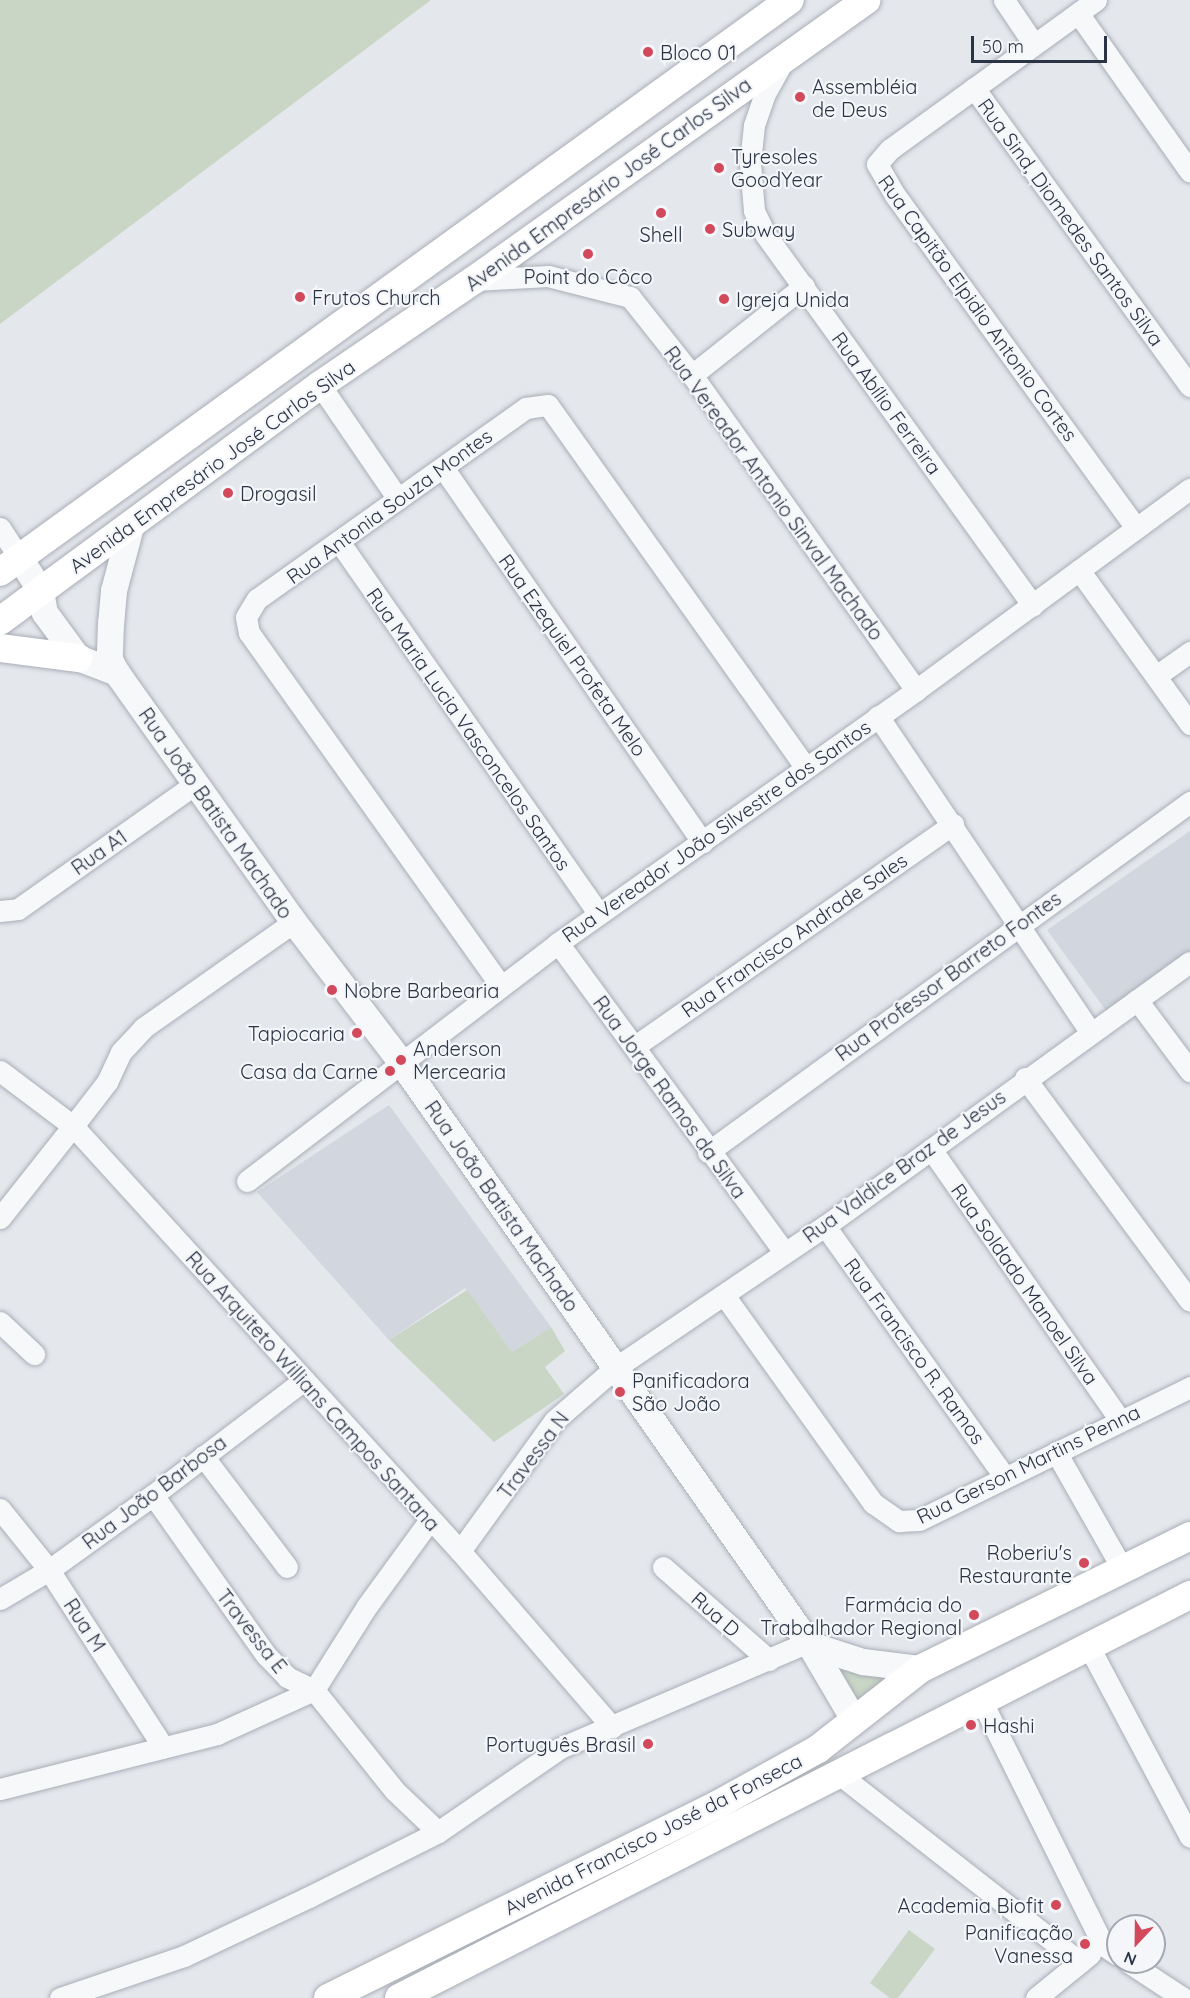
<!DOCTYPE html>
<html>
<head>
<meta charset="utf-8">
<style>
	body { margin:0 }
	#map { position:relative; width:1190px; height:1998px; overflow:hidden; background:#e4e7ec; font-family:Quicksand,sans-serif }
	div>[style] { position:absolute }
	.built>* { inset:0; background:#d2d6de }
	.green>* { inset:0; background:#c9d6c5 }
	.roads { filter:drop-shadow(0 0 2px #a9aeb7) drop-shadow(0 0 2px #a9aeb7) }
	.minor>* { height:21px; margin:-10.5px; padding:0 10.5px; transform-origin:10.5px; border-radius:10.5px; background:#f7f8fa }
	.tertiary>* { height:26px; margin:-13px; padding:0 13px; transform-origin:13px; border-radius:13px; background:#f7f8fa }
	.secondary>* { height:28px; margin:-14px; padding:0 14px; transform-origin:14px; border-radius:14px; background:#fff }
	.dots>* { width:16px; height:16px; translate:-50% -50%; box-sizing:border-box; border:3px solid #f4f6f9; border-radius:50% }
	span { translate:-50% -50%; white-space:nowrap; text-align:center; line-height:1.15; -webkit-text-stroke:4.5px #f4f6f9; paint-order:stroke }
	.poi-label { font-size:20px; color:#2b3445 }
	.left { translate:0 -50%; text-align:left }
	.right { translate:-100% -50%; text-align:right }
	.street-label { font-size:20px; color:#2b3445 }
	.north { position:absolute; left:1106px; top:1914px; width:60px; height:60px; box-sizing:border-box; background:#f4f6f9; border:2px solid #a4a8b1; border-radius:50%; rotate:202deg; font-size:16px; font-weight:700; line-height:24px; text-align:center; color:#2b3445 }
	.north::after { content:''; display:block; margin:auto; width:21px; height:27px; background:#d1495b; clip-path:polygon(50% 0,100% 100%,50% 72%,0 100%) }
	.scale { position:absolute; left:971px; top:36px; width:136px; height:27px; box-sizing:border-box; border:3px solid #2b3445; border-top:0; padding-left:8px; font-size:18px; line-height:21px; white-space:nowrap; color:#2b3445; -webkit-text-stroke:4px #f4f6f9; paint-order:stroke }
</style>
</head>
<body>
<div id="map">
	<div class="built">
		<i style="clip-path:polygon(1190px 831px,1190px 953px,1107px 1012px,1047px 930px)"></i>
		<i style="clip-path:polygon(389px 1105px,551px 1327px,512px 1352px,465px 1288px,389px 1340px,257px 1192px)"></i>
	</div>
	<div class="green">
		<i style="clip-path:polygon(0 0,431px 0,0 324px)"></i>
		<i style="clip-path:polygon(467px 1290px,512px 1352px,551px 1327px,565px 1351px,545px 1367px,564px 1394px,494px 1442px,389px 1340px)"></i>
		<i style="clip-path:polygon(825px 1657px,892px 1678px,857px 1702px)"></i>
		<i style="clip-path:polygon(909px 1930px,935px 1949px,898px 1998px,890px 1998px,870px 1983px)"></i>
	</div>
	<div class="roads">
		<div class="minor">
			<i style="left:1004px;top:0;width:52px;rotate:56deg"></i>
			<i style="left:1096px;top:0;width:254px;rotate:144.1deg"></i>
			<i style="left:890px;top:149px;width:20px;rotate:131deg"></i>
			<i style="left:877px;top:164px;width:36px;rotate:60deg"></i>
			<i style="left:895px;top:195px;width:411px;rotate:54.1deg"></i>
			<i style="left:1078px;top:13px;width:194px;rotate:54.8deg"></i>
			<i style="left:782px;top:63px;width:38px;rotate:119deg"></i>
			<i style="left:764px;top:96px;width:31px;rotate:109deg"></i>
			<i style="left:754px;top:125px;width:38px;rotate:96deg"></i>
			<i style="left:750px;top:163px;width:48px;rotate:85.2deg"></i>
			<i style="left:754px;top:211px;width:25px;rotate:64deg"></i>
			<i style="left:765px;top:234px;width:458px;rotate:54.2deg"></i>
			<i style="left:974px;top:88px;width:368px;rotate:54.1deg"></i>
			<i style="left:474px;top:280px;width:74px;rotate:-3.1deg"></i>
			<i style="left:548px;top:276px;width:85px;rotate:14.4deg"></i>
			<i style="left:630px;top:297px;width:100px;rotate:51.5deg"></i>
			<i style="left:692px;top:375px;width:387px;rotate:54.6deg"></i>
			<i style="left:692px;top:375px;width:143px;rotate:-38.5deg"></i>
			<i style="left:320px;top:385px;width:138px;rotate:55.6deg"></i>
			<i style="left:444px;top:469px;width:454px;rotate:55.3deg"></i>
			<i style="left:0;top:528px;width:35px;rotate:57deg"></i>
			<i style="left:340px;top:543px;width:452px;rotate:55.1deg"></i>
			<i style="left:1079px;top:570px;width:190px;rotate:54.2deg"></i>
			<i style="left:1156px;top:676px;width:42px;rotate:-35.2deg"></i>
			<i style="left:878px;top:716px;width:381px;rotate:56.1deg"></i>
			<i style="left:0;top:911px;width:18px;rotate:-6deg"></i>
			<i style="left:18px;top:909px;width:217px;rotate:-35.2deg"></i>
			<i style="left:558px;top:943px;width:383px;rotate:53.8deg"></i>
			<i style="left:501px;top:986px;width:434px;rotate:-125.5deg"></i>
			<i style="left:249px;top:633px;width:16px;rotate:-101deg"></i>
			<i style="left:246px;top:617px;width:21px;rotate:-59deg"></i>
			<i style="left:257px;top:599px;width:330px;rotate:-35.4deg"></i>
			<i style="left:526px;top:408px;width:22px;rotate:-8deg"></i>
			<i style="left:548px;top:405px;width:444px;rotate:54.6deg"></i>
			<i style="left:1137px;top:1000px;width:89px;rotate:53.3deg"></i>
			<i style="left:635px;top:1046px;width:388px;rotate:-34.9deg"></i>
			<i style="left:0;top:1071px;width:91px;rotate:37deg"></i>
			<i style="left:73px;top:1126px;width:575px;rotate:47.68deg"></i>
			<i style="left:460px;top:1551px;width:233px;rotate:49.2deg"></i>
			<i style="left:1025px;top:1078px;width:277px;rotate:53.5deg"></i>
			<i style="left:931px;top:1149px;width:330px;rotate:55.1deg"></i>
			<i style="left:708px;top:1152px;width:596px;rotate:-35.98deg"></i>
			<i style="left:247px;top:1181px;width:392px;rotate:-37.4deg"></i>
			<i style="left:558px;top:943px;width:438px;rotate:-35.2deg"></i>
			<i style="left:916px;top:690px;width:340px;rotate:-36.3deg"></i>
			<i style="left:0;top:1218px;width:117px;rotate:-51.6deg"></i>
			<i style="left:73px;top:1126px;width:56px;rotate:-52.3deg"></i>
			<i style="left:107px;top:1082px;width:33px;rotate:-65deg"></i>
			<i style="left:121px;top:1052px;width:33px;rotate:-47deg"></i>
			<i style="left:143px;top:1028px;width:184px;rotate:-35.1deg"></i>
			<i style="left:825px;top:1226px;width:307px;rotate:54.4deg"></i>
			<i style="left:724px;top:1295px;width:256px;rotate:54.4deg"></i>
			<i style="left:873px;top:1503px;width:32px;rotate:35deg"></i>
			<i style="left:899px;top:1521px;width:20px;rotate:-3deg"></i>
			<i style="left:919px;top:1520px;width:302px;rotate:-26.1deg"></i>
			<i style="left:0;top:1322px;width:47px;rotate:43.3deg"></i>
			<i style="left:1056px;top:1452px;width:133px;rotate:60.4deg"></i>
			<i style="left:203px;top:1456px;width:139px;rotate:52.9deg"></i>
			<i style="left:153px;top:1495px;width:196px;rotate:54.8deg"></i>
			<i style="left:266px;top:1655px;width:30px;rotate:46deg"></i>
			<i style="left:287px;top:1677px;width:30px;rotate:26deg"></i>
			<i style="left:314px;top:1690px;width:129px;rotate:51.3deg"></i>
			<i style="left:395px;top:1791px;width:59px;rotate:43.6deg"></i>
			<i style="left:0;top:1509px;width:78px;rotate:51.2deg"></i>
			<i style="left:49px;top:1570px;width:211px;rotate:57.2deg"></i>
			<i style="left:460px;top:1551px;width:162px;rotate:-54.1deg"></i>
			<i style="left:555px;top:1420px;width:79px;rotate:-40.9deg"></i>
			<i style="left:615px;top:1368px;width:254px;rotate:-34.1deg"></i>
			<i style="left:825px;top:1226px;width:450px;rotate:-35.9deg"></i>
			<i style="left:663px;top:1567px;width:141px;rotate:41.3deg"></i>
			<i style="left:0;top:1599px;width:57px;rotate:-30.6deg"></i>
			<i style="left:49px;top:1570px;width:128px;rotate:-35.8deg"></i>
			<i style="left:153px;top:1495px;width:190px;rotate:-37.3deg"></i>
			<i style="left:1088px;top:1645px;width:217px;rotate:62deg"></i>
			<i style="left:981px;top:1700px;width:274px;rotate:63.5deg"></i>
			<i style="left:1103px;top:1945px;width:18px;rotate:34deg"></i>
			<i style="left:839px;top:1774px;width:306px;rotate:38deg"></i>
			<i style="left:0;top:1789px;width:224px;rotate:-14.2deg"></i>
			<i style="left:217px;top:1734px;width:107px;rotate:-24.4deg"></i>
			<i style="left:314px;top:1690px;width:99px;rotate:-57.8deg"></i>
			<i style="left:367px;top:1606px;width:105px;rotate:-53.9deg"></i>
			<i style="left:1128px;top:1962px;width:66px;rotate:33.2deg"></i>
			<i style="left:60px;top:1998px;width:131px;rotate:-18.7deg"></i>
			<i style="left:184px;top:1956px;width:138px;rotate:-25.3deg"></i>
			<i style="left:309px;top:1897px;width:144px;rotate:-26.7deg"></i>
			<i style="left:438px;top:1832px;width:148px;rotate:-34.5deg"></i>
			<i style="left:560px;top:1748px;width:270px;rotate:-23.1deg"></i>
			<i style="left:1036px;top:1998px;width:70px;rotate:-39.2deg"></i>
		</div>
		<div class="tertiary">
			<i style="left:131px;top:527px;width:66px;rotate:104.9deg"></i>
			<i style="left:114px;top:591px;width:32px;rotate:95deg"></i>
			<i style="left:111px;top:623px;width:37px;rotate:92deg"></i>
			<i style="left:110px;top:660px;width:15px;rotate:62deg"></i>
			<i style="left:117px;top:673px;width:305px;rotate:54.6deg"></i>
			<i style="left:294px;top:922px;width:176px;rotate:52.6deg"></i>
			<i style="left:401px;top:1062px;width:712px;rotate:54.95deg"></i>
			<i style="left:810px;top:1645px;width:85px;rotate:59.5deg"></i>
			<i style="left:19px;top:557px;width:40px;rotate:57.1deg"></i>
			<i style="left:41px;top:591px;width:22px;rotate:80deg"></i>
			<i style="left:45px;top:613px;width:56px;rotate:53.7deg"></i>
			<i style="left:78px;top:658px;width:42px;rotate:21deg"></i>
			<i style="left:810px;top:1645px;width:56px;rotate:17.8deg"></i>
			<i style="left:863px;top:1662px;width:57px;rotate:7deg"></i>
		</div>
		<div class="secondary">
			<i style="left:0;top:572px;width:975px;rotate:-35.91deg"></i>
			<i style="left:0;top:621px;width:398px;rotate:-36.4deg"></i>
			<i style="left:320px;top:385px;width:186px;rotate:-34.3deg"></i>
			<i style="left:474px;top:280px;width:482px;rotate:-35.5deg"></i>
			<i style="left:0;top:648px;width:79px;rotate:7.3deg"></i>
			<i style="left:328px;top:1998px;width:434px;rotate:-26.4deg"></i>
			<i style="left:717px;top:1805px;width:115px;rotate:-29deg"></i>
			<i style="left:818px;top:1749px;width:130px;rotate:-38.1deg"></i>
			<i style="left:920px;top:1669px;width:301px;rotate:-26.2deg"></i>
			<i style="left:399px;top:1998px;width:888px;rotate:-27deg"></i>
		</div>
	</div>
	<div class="dots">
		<i style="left:648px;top:52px;background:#d1495b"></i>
		<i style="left:800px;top:97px;background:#d1495b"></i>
		<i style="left:719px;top:168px;background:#d1495b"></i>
		<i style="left:661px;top:213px;background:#d1495b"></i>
		<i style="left:710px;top:229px;background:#d1495b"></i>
		<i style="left:588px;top:254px;background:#d1495b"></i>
		<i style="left:300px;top:297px;background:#d1495b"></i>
		<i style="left:724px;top:299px;background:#d1495b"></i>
		<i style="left:228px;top:493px;background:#d1495b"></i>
		<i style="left:332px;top:990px;background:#d1495b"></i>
		<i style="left:357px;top:1033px;background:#d1495b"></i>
		<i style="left:401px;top:1060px;background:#d1495b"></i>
		<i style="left:390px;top:1071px;background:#d1495b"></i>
		<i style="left:620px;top:1392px;background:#d1495b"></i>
		<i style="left:1084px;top:1563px;background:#d1495b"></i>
		<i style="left:974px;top:1615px;background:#d1495b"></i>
		<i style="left:971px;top:1725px;background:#d1495b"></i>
		<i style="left:648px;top:1744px;background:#d1495b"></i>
		<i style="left:1056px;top:1905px;background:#d1495b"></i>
		<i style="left:1085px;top:1944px;background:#d1495b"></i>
	</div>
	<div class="poi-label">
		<span class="left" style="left:660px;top:52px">Bloco 01</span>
		<span class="left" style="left:812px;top:98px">Assembléia<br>de Deus</span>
		<span class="left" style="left:731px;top:168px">Tyresoles<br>GoodYear</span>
		<span class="left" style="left:722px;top:229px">Subway</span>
		<span style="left:661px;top:234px">Shell</span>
		<span style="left:588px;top:276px">Point do Côco</span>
		<span class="left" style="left:312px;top:297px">Frutos Church</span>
		<span class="left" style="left:736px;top:299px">Igreja Unida</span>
		<span class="left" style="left:240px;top:493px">Drogasil</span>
		<span class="left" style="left:344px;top:990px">Nobre Barbearia</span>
		<span class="right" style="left:345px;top:1033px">Tapiocaria</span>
		<span class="left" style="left:413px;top:1060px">Anderson<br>Mercearia</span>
		<span class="right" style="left:378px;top:1071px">Casa da Carne</span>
		<span class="left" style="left:632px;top:1392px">Panificadora<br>São João</span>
		<span class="right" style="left:1072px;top:1564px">Roberiu's<br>Restaurante</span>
		<span class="right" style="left:962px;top:1616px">Farmácia do<br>Trabalhador Regional</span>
		<span class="left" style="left:983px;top:1725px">Hashi</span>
		<span class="right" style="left:636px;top:1744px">Português Brasil</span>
		<span class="right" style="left:1044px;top:1905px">Academia Biofit</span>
		<span class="right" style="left:1073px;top:1944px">Panificação<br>Vanessa</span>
	</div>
	<div class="street-label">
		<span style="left:608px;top:184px;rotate:-36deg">Avenida Empresário José Carlos Silva</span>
		<span style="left:1071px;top:222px;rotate:54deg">Rua Sind, Diomedes Santos Silva</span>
		<span style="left:978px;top:308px;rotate:54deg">Rua Capitão Elpidio Antonio Cortes</span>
		<span style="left:887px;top:403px;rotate:54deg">Rua Abílio Ferreira</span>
		<span style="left:212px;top:466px;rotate:-36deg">Avenida Empresário José Carlos Silva</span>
		<span style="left:774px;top:493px;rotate:54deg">Rua Vereador Antonio Sinval Machado</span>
		<span style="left:389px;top:506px;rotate:-36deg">Rua Antonia Souza Montes</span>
		<span style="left:573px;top:655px;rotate:55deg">Rua Ezequiel Profeta Melo</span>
		<span style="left:469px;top:729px;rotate:55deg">Rua Maria Lucia Vasconcelos Santos</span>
		<span style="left:216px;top:813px;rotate:55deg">Rua João Batista Machado</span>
		<span style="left:716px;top:831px;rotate:-35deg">Rua Vereador João Silvestre dos Santos</span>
		<span style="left:99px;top:852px;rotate:-35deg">Rua A1</span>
		<span style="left:794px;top:935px;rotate:-35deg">Rua Francisco Andrade Sales</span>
		<span style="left:948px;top:976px;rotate:-36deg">Rua Professor Barreto Fontes</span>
		<span style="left:670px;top:1097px;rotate:54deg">Rua Jorge Ramos da Silva</span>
		<span style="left:904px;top:1166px;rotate:-36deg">Rua Valdice Braz de Jesus</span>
		<span style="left:502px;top:1206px;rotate:55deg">Rua João Batista Machado</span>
		<span style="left:1025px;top:1284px;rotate:55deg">Rua Soldado Manoel Silva</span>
		<span style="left:915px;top:1351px;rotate:54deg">Rua Francisco R. Ramos</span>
		<span style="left:313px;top:1391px;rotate:48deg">Rua Arquiteto Willians Campos Santana</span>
		<span style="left:533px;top:1455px;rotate:-53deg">Travessa N</span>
		<span style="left:1028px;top:1464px;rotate:-26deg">Rua Gerson Martins Penna</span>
		<span style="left:154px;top:1492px;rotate:-37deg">Rua João Barbosa</span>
		<span style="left:716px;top:1614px;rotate:41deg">Rua D</span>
		<span style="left:85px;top:1625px;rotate:57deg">Rua M</span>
		<span style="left:252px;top:1631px;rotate:52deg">Travessa E</span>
		<span style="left:653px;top:1834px;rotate:-27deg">Avenida Francisco José da Fonseca</span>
	</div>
	<div class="north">N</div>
	<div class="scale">50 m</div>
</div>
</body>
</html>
